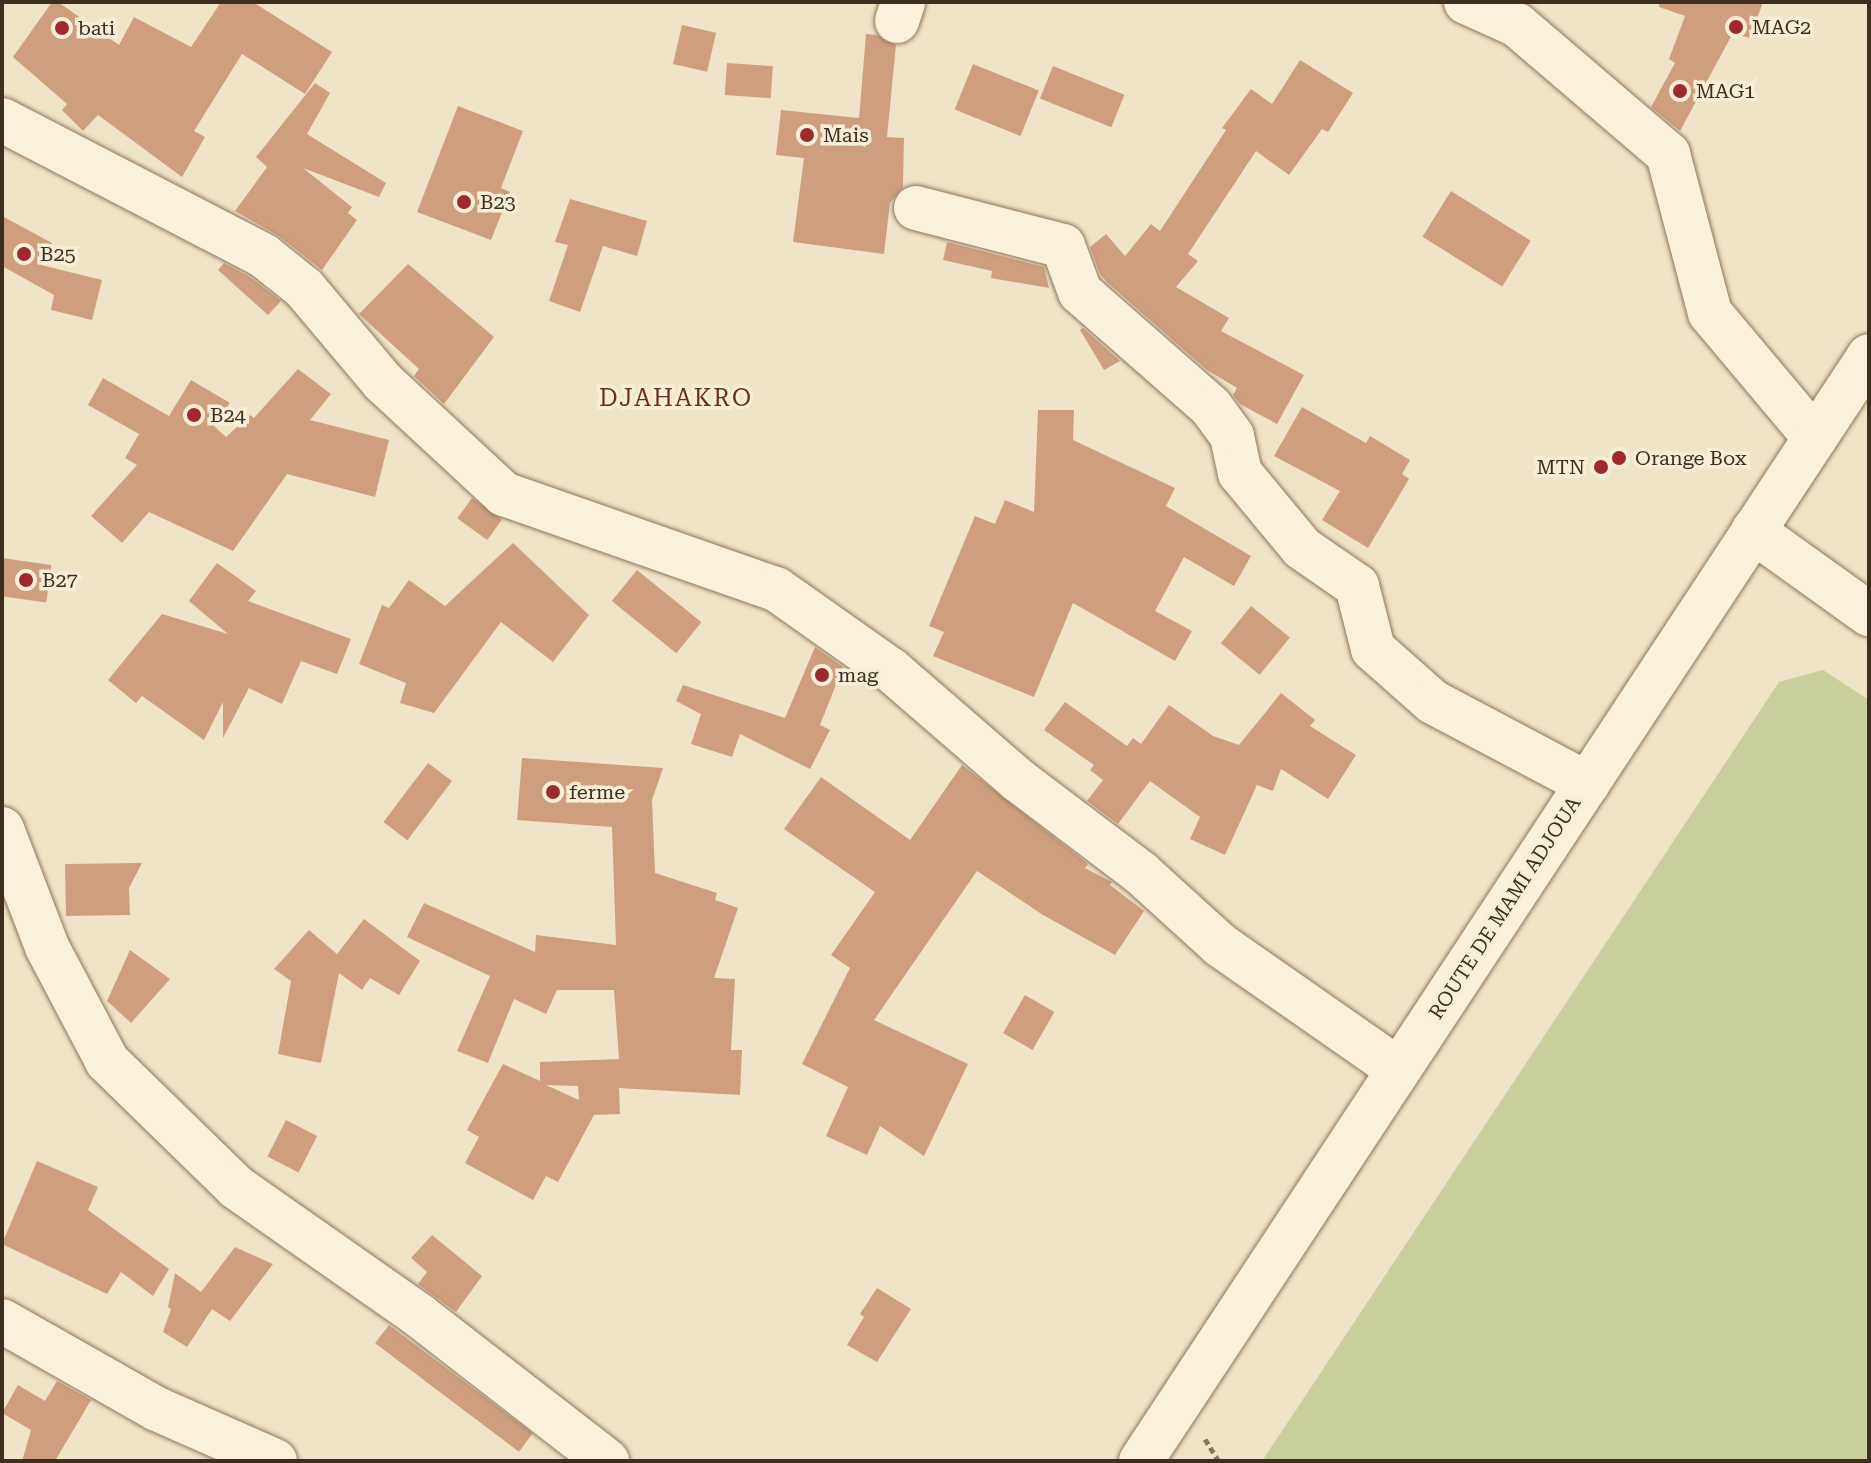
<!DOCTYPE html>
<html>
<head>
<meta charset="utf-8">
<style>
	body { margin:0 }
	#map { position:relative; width:1871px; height:1463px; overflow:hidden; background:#f0e4c8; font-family:"Roboto Serif",serif }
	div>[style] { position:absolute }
	.green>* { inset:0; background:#c9cf9b }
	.building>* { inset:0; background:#cf9f7d; transform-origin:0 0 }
	.path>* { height:5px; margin-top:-2.5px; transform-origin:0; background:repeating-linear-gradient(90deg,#8d765c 0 6px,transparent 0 10px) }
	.roads { filter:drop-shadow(0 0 2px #8d765c) drop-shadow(0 0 2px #8d765c) }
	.minor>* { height:44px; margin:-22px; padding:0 22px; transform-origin:22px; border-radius:22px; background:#faf1dc }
	.dots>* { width:22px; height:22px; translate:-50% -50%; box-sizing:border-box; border:4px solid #f7eed8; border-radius:50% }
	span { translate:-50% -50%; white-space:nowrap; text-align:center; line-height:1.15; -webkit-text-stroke:7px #f7eed8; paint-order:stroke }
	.poi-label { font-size:20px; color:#3d2e20 }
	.left { translate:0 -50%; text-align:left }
	.right { translate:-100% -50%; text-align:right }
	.street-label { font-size:20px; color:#3d2e20 }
	.quarter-label { font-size:24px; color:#6b2e1e; letter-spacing:2px }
	.frame { position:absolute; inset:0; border:4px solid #3d2e20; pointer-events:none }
</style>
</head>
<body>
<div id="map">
	<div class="green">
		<i style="clip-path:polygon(1823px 670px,1869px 700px,1869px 1461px,1262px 1461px,1779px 682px)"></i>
	</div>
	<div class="building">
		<i style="clip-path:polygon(52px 2px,58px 2px,119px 45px,134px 17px,191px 47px,221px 2px,253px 2px,332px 52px,305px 94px,242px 54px,194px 131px,205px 137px,182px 177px,98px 115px,83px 131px,62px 110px,67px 104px,13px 57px)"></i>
		<i style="clip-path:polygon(1660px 2px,1763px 2px,1750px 38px,1733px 33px,1680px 131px,1651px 107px,1675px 63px,1669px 59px,1685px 16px,1659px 7px)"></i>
		<i style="left:682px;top:25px;width:35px;height:40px;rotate:13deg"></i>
		<i style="clip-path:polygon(866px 34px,877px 35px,896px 45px,887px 137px,904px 138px,903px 187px,890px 203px,884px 254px,793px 242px,804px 158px,776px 155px,781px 110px,859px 118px)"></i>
		<i style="clip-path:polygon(1300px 60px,1353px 93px,1328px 132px,1322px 129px,1289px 175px,1256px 151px,1188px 254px,1198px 261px,1176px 287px,1229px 318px,1221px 331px,1304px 375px,1277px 424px,1240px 404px,1233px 395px,1237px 388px,1207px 370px,1108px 283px,1100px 274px,1090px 247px,1106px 234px,1125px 256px,1151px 224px,1160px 231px,1226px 130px,1222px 128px,1251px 89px,1272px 104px)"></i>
		<i style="left:727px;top:63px;width:46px;height:32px;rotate:4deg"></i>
		<i style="left:973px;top:64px;width:71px;height:49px;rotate:22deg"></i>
		<i style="left:1053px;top:66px;width:77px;height:35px;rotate:22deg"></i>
		<i style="clip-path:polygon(315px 83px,330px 93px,307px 134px,386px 183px,379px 197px,303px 168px,352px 207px,348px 213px,357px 220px,322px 270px,279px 236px,235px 211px,267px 167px,256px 157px)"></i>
		<i style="clip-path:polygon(458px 106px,523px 131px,501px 188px,510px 192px,491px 240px,417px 212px)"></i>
		<i style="left:1451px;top:191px;width:94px;height:54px;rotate:32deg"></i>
		<i style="clip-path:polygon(570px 199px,647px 221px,637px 256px,603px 246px,580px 312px,549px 301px,568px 245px,555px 242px)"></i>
		<i style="clip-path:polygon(2px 216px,52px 243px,41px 265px,102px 280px,92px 320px,51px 310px,54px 295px,2px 266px)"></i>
		<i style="clip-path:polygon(947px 242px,1044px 267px,1049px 288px,991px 278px,992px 271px,943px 260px)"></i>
		<i style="clip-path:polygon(224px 263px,250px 277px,281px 301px,268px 315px,218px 270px)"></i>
		<i style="clip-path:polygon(408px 264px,494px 337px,444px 404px,414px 376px,419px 369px,359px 314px)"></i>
		<i style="clip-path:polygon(1083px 328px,1120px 361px,1104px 370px,1080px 330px)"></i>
		<i style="clip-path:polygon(298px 369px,331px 394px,310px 420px,389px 440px,375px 497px,287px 474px,233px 551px,149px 512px,122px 543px,91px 516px,137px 465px,125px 458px,139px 434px,88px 405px,103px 378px,169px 416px,191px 380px,230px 403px,214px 426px,226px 437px,250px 415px,254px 418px)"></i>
		<i style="clip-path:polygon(1302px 407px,1366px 443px,1370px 436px,1410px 460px,1402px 474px,1409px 479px,1368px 548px,1322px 520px,1340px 491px,1274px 456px)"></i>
		<i style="clip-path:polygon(1038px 410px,1074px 410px,1073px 440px,1175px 488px,1166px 506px,1251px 556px,1234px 586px,1184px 557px,1155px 611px,1192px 631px,1175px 661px,1073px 603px,1034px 697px,933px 656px,944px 632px,929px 626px,975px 516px,995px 524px,1005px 500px,1034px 512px)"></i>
		<i style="left:472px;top:498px;width:37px;height:25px;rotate:36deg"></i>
		<i style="clip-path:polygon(513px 543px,589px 615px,553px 662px,501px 622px,434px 713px,400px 703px,406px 683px,359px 664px,382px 605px,389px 608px,409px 580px,445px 606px)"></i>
		<i style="left:2px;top:558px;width:50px;height:38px;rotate:8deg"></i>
		<i style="clip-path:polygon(217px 563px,256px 591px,248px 601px,351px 639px,337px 674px,301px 661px,282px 704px,249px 688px,223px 738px,223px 702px,204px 740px,142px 696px,136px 703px,108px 680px,162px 614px,228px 634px,189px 601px)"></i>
		<i style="left:637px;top:570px;width:83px;height:40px;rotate:39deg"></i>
		<i style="left:1251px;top:606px;width:50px;height:48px;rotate:39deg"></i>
		<i style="clip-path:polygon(815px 647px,843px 667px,820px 725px,830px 730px,810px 769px,740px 734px,732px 757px,691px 744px,701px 714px,676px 701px,683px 685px,785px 718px)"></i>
		<i style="clip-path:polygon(1281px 693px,1315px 720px,1310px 726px,1356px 755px,1328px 799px,1281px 769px,1273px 791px,1257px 785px,1225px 855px,1190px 839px,1200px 817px,1150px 781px,1118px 824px,1087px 801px,1103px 780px,1090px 770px,1094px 765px,1044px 730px,1065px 702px,1127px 746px,1133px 738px,1141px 744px,1169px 705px,1213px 736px,1239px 745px)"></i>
		<i style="clip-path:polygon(evenodd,522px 758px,663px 768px,652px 800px,655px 873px,717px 893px,715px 900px,738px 908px,714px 978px,735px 979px,731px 1050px,742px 1050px,740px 1095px,619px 1088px,620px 1114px,594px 1115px,558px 1182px,546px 1176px,533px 1200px,465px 1163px,479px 1137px,467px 1130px,503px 1064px,540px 1081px,540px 1062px,619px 1059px,614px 990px,557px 990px,546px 1014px,514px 999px,488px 1063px,457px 1051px,490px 976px,407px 937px,424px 903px,535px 952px,536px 935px,616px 945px,612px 827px,517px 820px,522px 758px,546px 1085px,578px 1086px,579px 1100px,546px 1085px)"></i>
		<i style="left:428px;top:763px;width:30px;height:74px;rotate:37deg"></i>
		<i style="clip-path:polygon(962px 765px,1088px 864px,1085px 868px,1112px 882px,1110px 885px,1144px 911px,1115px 955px,1043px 915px,977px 871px,874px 1020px,968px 1064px,924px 1156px,880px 1126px,867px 1155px,826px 1136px,848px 1087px,802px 1064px,850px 968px,831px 955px,875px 892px,784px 829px,821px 777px,910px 840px)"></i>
		<i style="clip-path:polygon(142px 863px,129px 888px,130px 915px,66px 916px,65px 864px)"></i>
		<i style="clip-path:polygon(364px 919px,420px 961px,399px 995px,370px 978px,362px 990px,339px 973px,321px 1063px,278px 1054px,291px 981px,274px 969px,309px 930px,337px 954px)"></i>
		<i style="clip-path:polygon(130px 950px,170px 979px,131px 1023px,107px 1001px)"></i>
		<i style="left:1025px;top:995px;width:34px;height:44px;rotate:30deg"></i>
		<i style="left:286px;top:1120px;width:35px;height:41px;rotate:27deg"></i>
		<i style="clip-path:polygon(37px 1161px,98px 1187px,88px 1210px,169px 1269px,153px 1296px,121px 1272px,107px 1294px,2px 1244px)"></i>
		<i style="clip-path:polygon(432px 1235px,482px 1276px,456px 1312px,418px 1284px,427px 1272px,411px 1258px)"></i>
		<i style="clip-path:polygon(235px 1247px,273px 1264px,230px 1321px,212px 1309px,187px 1347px,163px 1332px,171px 1309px,168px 1307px,175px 1273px,201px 1292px)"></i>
		<i style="clip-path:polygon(877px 1288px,911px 1309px,877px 1362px,847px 1345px,864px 1317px,860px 1314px)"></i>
		<i style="left:389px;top:1325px;width:180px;height:23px;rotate:37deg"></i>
		<i style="clip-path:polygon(57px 1381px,91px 1400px,55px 1461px,22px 1461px,31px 1430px,2px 1413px,18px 1385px,45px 1401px)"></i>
	</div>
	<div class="path">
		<i style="left:1205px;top:1439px;width:26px;rotate:58deg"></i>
	</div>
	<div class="roads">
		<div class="minor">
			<i style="left:1466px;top:2px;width:56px;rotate:24.3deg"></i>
			<i style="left:1517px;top:25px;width:199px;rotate:40.5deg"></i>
			<i style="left:1668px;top:154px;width:164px;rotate:75.2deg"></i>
			<i style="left:1710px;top:313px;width:163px;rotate:50deg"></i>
			<i style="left:897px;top:21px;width:20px;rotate:-72deg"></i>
			<i style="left:2px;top:120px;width:295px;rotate:27.4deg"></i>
			<i style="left:264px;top:256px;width:51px;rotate:38.7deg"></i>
			<i style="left:304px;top:288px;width:123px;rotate:50deg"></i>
			<i style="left:383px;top:382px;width:165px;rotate:42.8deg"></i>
			<i style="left:504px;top:494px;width:288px;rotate:19.3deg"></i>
			<i style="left:776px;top:589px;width:141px;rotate:35.2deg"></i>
			<i style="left:891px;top:670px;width:168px;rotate:40.9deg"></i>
			<i style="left:1018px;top:780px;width:154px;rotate:37.1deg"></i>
			<i style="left:1141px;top:873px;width:107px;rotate:42.3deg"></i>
			<i style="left:1220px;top:945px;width:218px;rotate:34.9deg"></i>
			<i style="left:916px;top:208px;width:152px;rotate:14.5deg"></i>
			<i style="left:1063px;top:246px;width:49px;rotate:69.7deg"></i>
			<i style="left:1080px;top:292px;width:174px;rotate:41.3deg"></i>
			<i style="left:1211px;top:407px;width:36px;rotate:54deg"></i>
			<i style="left:1232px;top:436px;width:38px;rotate:78deg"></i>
			<i style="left:1240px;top:473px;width:97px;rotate:50.4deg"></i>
			<i style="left:1302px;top:548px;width:67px;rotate:34.6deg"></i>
			<i style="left:1357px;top:586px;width:65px;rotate:75.7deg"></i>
			<i style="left:1373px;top:649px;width:80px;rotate:41.5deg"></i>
			<i style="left:1433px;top:702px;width:175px;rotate:27.9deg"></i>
			<i style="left:1753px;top:531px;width:143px;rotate:35.6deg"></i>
			<i style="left:2px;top:829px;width:126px;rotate:69.1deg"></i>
			<i style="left:47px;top:947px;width:129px;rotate:62.2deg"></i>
			<i style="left:107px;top:1061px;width:180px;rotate:44.3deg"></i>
			<i style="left:236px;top:1187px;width:225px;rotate:35deg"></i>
			<i style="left:420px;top:1316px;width:237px;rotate:37.8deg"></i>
			<i style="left:2px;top:1321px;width:178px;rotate:29.6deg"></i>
			<i style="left:157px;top:1409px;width:129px;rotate:23.8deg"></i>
			<i style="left:1141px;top:1461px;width:1323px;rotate:-56.62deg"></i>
		</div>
	</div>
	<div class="dots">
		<i style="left:1736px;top:27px;background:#9e2a2b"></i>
		<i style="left:62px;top:28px;background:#9e2a2b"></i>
		<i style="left:1680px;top:91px;background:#9e2a2b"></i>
		<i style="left:807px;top:135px;background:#9e2a2b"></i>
		<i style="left:464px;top:202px;background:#9e2a2b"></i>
		<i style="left:24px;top:254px;background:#9e2a2b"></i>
		<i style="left:194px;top:415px;background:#9e2a2b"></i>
		<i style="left:1619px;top:458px;background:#9e2a2b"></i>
		<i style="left:1601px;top:467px;background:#9e2a2b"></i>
		<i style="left:26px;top:580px;background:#9e2a2b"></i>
		<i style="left:822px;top:675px;background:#9e2a2b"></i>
		<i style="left:553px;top:792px;background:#9e2a2b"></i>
	</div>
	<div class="poi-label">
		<span class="left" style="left:1752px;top:27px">MAG2</span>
		<span class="left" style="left:78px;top:28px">bati</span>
		<span class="left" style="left:1696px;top:91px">MAG1</span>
		<span class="left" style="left:823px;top:135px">Mais</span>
		<span class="left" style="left:480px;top:202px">B23</span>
		<span class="left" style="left:40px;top:254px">B25</span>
		<span class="left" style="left:210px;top:415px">B24</span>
		<span class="left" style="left:1635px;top:458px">Orange Box</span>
		<span class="right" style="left:1585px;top:467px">MTN</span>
		<span class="left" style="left:42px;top:580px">B27</span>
		<span class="left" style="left:838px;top:675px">mag</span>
		<span class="left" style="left:569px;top:792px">ferme</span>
	</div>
	<div class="street-label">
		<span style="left:1505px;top:908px;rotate:-57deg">ROUTE DE MAMI ADJOUA</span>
	</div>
	<div class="quarter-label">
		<span style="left:676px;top:399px">DJAHAKRO</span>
	</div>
	<div class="frame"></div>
</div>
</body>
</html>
